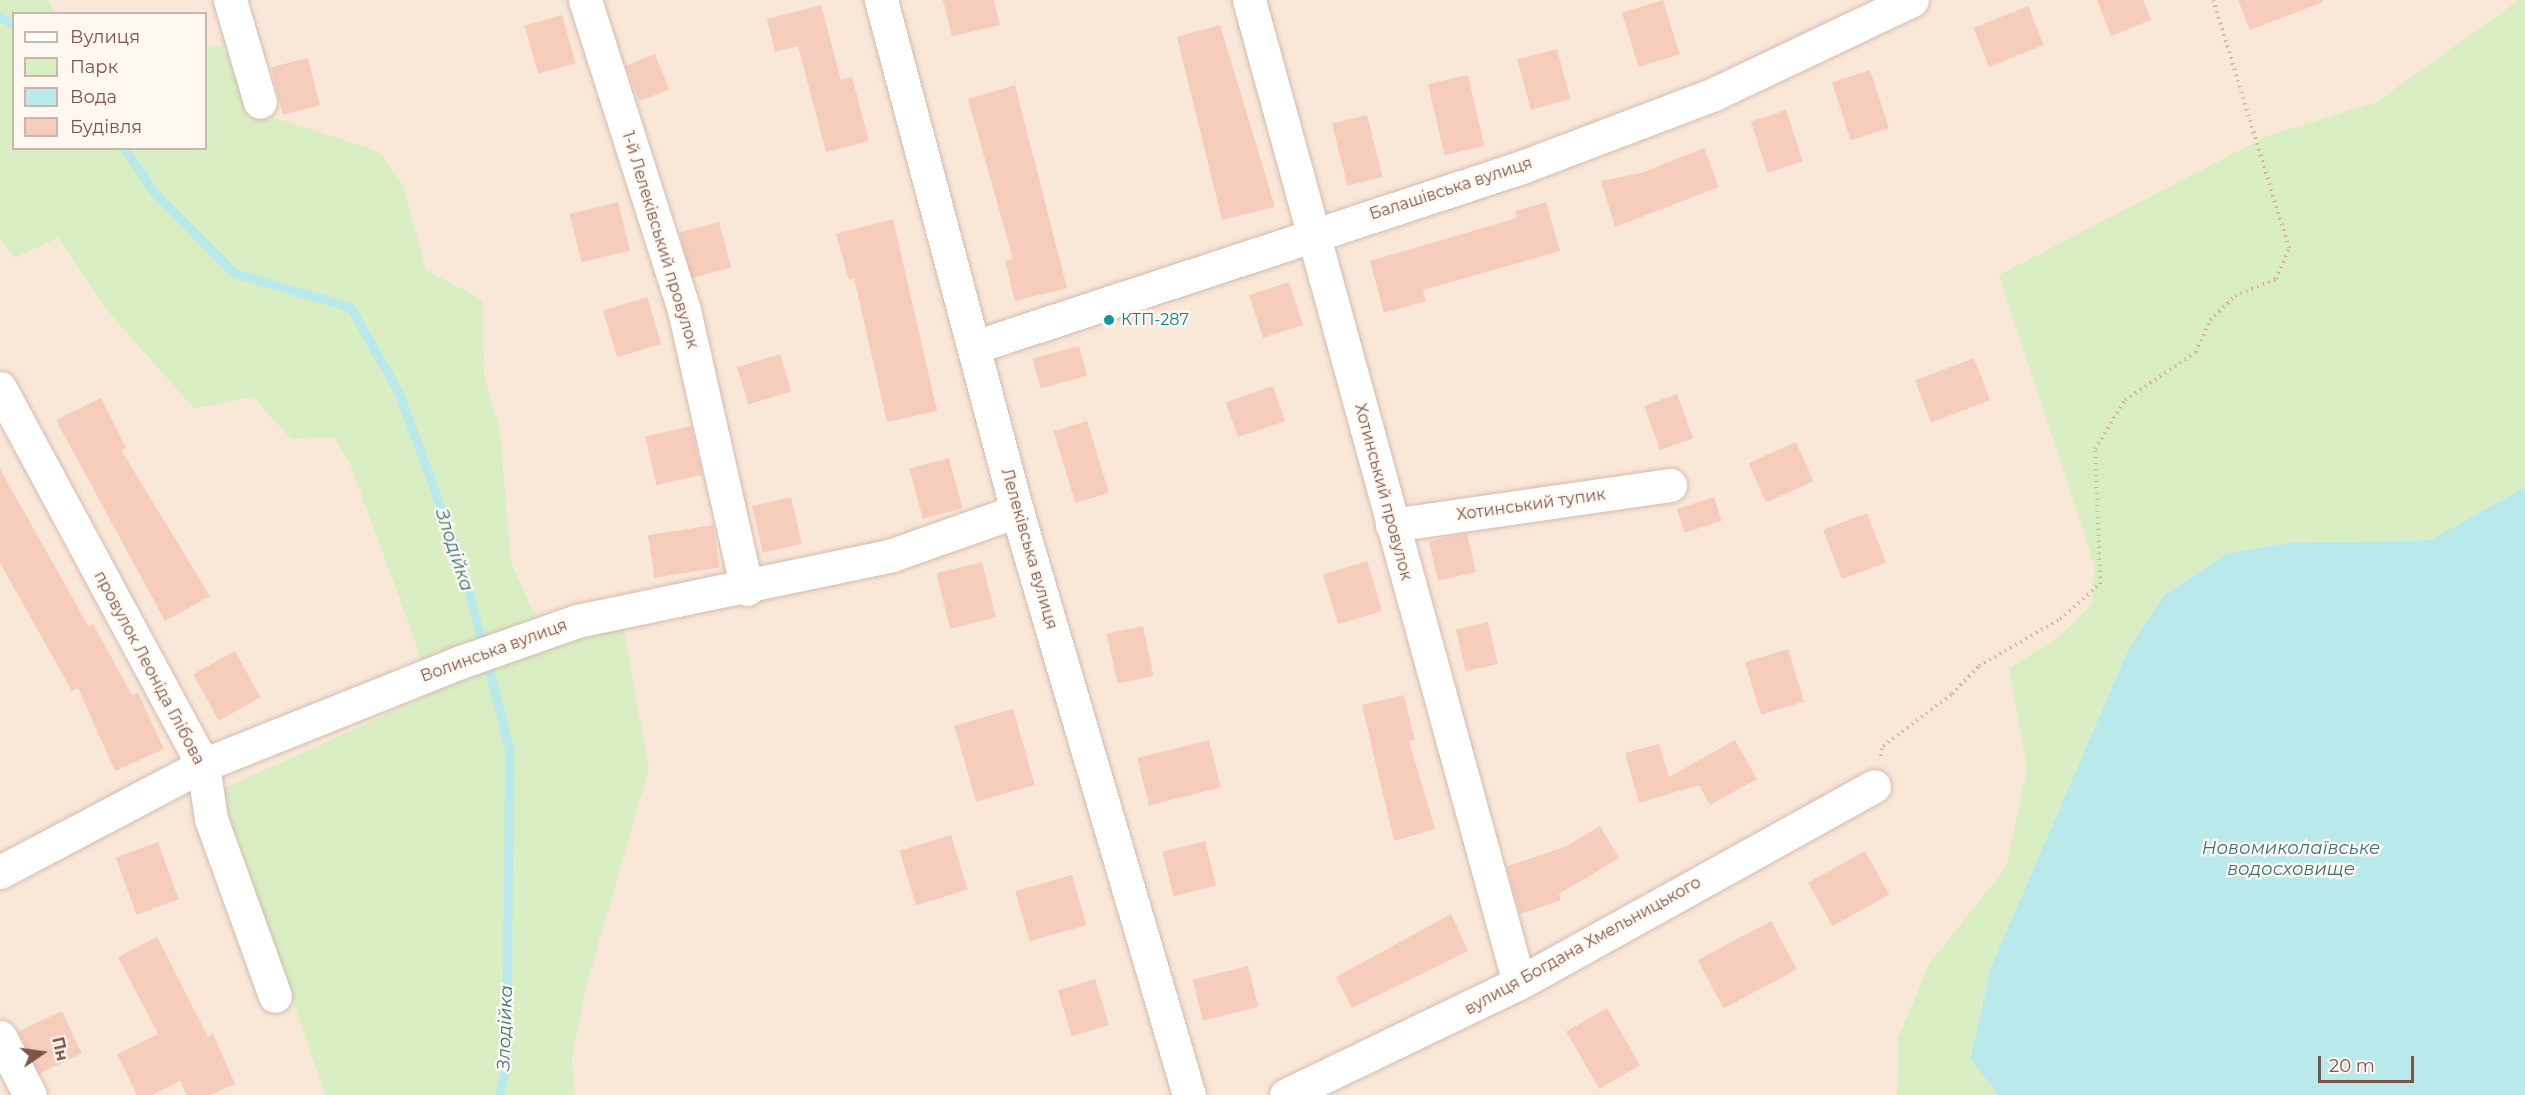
<!DOCTYPE html>
<html>
<head>
<meta charset="utf-8">
<style>
	body { margin:0 }
	#map { position:relative; width:2525px; height:1095px; overflow:hidden; background:#fef3e8; font-family:Montserrat,sans-serif }
	div>[style] { position:absolute }
	.residential>* { inset:0; background:#f9e7d8 }
	.green>* { inset:0; background:#daeec4 }
	.water>* { inset:0; background:#b9e9eb }
	.stream>* { height:9px; margin:-4.5px; padding:0 4.5px; transform-origin:4.5px; border-radius:4.5px; background:#b9e9eb }
	.building>* { inset:0; background:#f6cdbc; transform-origin:0 0 }
	.path>* { height:4px; margin-top:-2px; transform-origin:0; background:repeating-linear-gradient(90deg,#dcb09f 0 1.5px,transparent 0 6px) }
	.roads { filter:drop-shadow(0 0 2px #d4bbae) drop-shadow(0 0 2px #d4bbae) }
	.minor>* { height:33px; margin:-16.5px; padding:0 16.5px; transform-origin:16.5px; border-radius:16.5px; background:#fff }
	.dots>* { width:16px; height:16px; translate:-50% -50%; box-sizing:border-box; border:3px solid #fff7f0; border-radius:50% }
	span { translate:-50% -50%; white-space:nowrap; text-align:center; line-height:1.15; -webkit-text-stroke:4.5px #fff7f0; paint-order:stroke }
	.street-label { font-size:16px; color:#7c5548 }
	.culture-label { font-size:16px; color:#0d838f }
	.left { translate:0 -50%; text-align:left }
	.water-label { font-size:18px; color:#37767a; font-style:italic }
	.legend { position:absolute; left:12px; top:12px; width:195px; height:138px; box-sizing:border-box; background:#fff7f0; border:2px solid #cbb6ad; margin:0; padding:8px 10px; list-style:none; font-size:18px; color:#7c5548 }
	.legend li { display:flex; align-items:center; gap:12px; height:30px }
	.legend b { width:30px; border:2px solid #cbb6ad }
	.north { position:absolute; left:12px; top:1023px; width:60px; height:60px; -webkit-text-stroke:4px #fff7f0; paint-order:stroke; rotate:77deg; font-size:16px; font-weight:700; line-height:24px; text-align:center; color:#7c5548 }
	.north::after { content:''; display:block; margin:auto; width:21px; height:27px; background:#7c5548; clip-path:polygon(50% 0,100% 100%,50% 72%,0 100%) }
	.scale { position:absolute; left:2318px; top:1056px; width:96px; height:27px; box-sizing:border-box; border:3px solid #7c5548; border-top:0; padding-left:8px; font-size:18px; line-height:21px; white-space:nowrap; color:#7c5548; -webkit-text-stroke:4px #fff7f0; paint-order:stroke }
</style>
</head>
<body>
<div id="map">
	<div class="residential">
		<i style="clip-path:polygon(48px 0,2519px 0,2376px 102px,2267px 136px,2094px 564px,2092px 604px,2058px 637px,2009px 668px,2027px 769px,2006px 867px,1929px 964px,1898px 1038px,1897px 1095px,575px 1095px,572px 1058px,587px 984px,649px 769px,536px 618px,511px 562px,500px 430px,484px 376px,483px 300px,426px 270px,413px 232px,309px 133px,252px 110px,223px 47px,206px 45px,206px 14px,56px 13px)"></i>
		<i style="clip-path:polygon(57px 238px,104px 307px,194px 409px,253px 397px,291px 439px,334px 437px,350px 464px,420px 655px,427px 696px,220px 790px,325px 1095px,0 1095px,0 239px,15px 258px)"></i>
	</div>
	<div class="green">
		<i style="clip-path:polygon(0 0,48px 0,56px 13px,14px 14px,14px 148px,206px 148px,206px 45px,223px 47px,252px 110px,379px 152px,403px 185px,426px 270px,483px 300px,484px 376px,500px 430px,511px 562px,536px 618px,618px 598px,649px 769px,587px 984px,572px 1058px,575px 1095px,325px 1095px,220px 790px,427px 696px,420px 655px,350px 464px,334px 437px,291px 439px,253px 397px,194px 409px,104px 307px,58px 238px,15px 258px,0 239px)"></i>
		<i style="clip-path:polygon(2519px 0,2525px 0,2525px 487px,2430px 540px,2284px 543px,2226px 554px,2164px 595px,2128px 650px,1991px 967px,1970px 1057px,1998px 1095px,1897px 1095px,1898px 1038px,1929px 964px,2006px 867px,2027px 769px,2009px 668px,2058px 637px,2092px 604px,2094px 564px,1999px 275px,2267px 136px,2376px 102px)"></i>
	</div>
	<div class="water">
		<i style="clip-path:polygon(2525px 487px,2525px 1095px,1998px 1095px,1970px 1058px,1991px 967px,2128px 650px,2164px 595px,2226px 554px,2284px 543px,2430px 540px)"></i>
	</div>
	<div class="stream">
		<i style="left:0;top:16px;width:17px;rotate:33deg"></i>
		<i style="left:124px;top:148px;width:53px;rotate:55.7deg"></i>
		<i style="left:154px;top:192px;width:114px;rotate:45.4deg"></i>
		<i style="left:234px;top:273px;width:121px;rotate:16.3deg"></i>
		<i style="left:350px;top:307px;width:97px;rotate:60.3deg"></i>
		<i style="left:398px;top:391px;width:185px;rotate:69.8deg"></i>
		<i style="left:462px;top:565px;width:189px;rotate:75.6deg"></i>
		<i style="left:509px;top:748px;width:319px;rotate:90.5deg"></i>
		<i style="left:506px;top:1067px;width:29px;rotate:104deg"></i>
	</div>
	<div class="building">
		<i style="clip-path:polygon(943px 0,994px 0,1000px 25px,952px 36px)"></i>
		<i style="left:1663px;top:0;width:57px;height:43px;rotate:73deg"></i>
		<i style="clip-path:polygon(2097px 0,2143px 0,2151px 20px,2111px 36px)"></i>
		<i style="clip-path:polygon(2238px 0,2322px 0,2323px 2px,2250px 30px)"></i>
		<i style="clip-path:polygon(821px 5px,841px 80px,852px 77px,869px 141px,826px 152px,798px 46px,775px 52px,767px 19px)"></i>
		<i style="left:2028px;top:6px;width:42px;height:59px;rotate:68deg"></i>
		<i style="left:562px;top:15px;width:50px;height:39px;rotate:74deg"></i>
		<i style="clip-path:polygon(1220px 25px,1275px 207px,1222px 220px,1177px 37px)"></i>
		<i style="left:1557px;top:49px;width:52px;height:41px;rotate:75deg"></i>
		<i style="left:655px;top:54px;width:38px;height:32px;rotate:68deg"></i>
		<i style="left:308px;top:58px;width:49px;height:38px;rotate:76deg"></i>
		<i style="left:1870px;top:70px;width:61px;height:40px;rotate:72deg"></i>
		<i style="left:1468px;top:75px;width:73px;height:41px;rotate:77deg"></i>
		<i style="clip-path:polygon(1015px 85px,1067px 288px,1015px 301px,1005px 261px,1013px 259px,968px 99px)"></i>
		<i style="left:1786px;top:110px;width:54px;height:37px;rotate:72deg"></i>
		<i style="left:1367px;top:115px;width:64px;height:36px;rotate:76deg"></i>
		<i style="clip-path:polygon(1704px 148px,1719px 187px,1615px 227px,1601px 181px,1641px 173px)"></i>
		<i style="left:618px;top:202px;width:50px;height:50px;rotate:76deg"></i>
		<i style="clip-path:polygon(1546px 202px,1560px 251px,1423px 290px,1426px 301px,1384px 313px,1370px 261px,1517px 218px,1515px 211px)"></i>
		<i style="clip-path:polygon(893px 219px,937px 411px,887px 422px,854px 278px,849px 280px,836px 234px)"></i>
		<i style="left:719px;top:222px;width:47px;height:41px;rotate:75deg"></i>
		<i style="left:1289px;top:282px;width:45px;height:42px;rotate:72deg"></i>
		<i style="left:647px;top:297px;width:49px;height:46px;rotate:73deg"></i>
		<i style="left:1079px;top:346px;width:31px;height:48px;rotate:75deg"></i>
		<i style="left:780px;top:354px;width:39px;height:45px;rotate:73deg"></i>
		<i style="left:1974px;top:358px;width:45px;height:63px;rotate:69deg"></i>
		<i style="left:1273px;top:386px;width:37px;height:50px;rotate:71deg"></i>
		<i style="left:1677px;top:394px;width:47px;height:35px;rotate:70deg"></i>
		<i style="clip-path:polygon(101px 398px,126px 448px,121px 450px,210px 596px,165px 621px,56px 420px)"></i>
		<i style="left:1087px;top:421px;width:75px;height:35px;rotate:73deg"></i>
		<i style="left:691px;top:426px;width:50px;height:47px;rotate:77deg"></i>
		<i style="left:1796px;top:442px;width:43px;height:52px;rotate:66deg"></i>
		<i style="left:949px;top:458px;width:52px;height:41px;rotate:75deg"></i>
		<i style="clip-path:polygon(0 469px,89px 627px,93px 624px,132px 695px,138px 693px,164px 749px,115px 771px,78px 688px,72px 691px,0 563px)"></i>
		<i style="left:791px;top:497px;width:48px;height:40px;rotate:77deg"></i>
		<i style="left:1714px;top:497px;width:25px;height:39px;rotate:72deg"></i>
		<i style="left:1867px;top:513px;width:53px;height:47px;rotate:69deg"></i>
		<i style="left:713px;top:525px;width:43px;height:66px;rotate:81deg"></i>
		<i style="left:1467px;top:533px;width:40px;height:39px;rotate:77deg"></i>
		<i style="left:1367px;top:561px;width:52px;height:46px;rotate:73deg"></i>
		<i style="left:982px;top:562px;width:57px;height:47px;rotate:76deg"></i>
		<i style="left:1488px;top:622px;width:43px;height:33px;rotate:77deg"></i>
		<i style="left:1143px;top:626px;width:51px;height:37px;rotate:78deg"></i>
		<i style="left:1788px;top:649px;width:55px;height:45px;rotate:73deg"></i>
		<i style="left:235px;top:651px;width:53px;height:48px;rotate:61deg"></i>
		<i style="clip-path:polygon(1404px 695px,1415px 740px,1409px 741px,1435px 829px,1394px 841px,1362px 705px)"></i>
		<i style="left:1013px;top:709px;width:79px;height:61px;rotate:74deg"></i>
		<i style="left:1209px;top:740px;width:49px;height:74px;rotate:76deg"></i>
		<i style="clip-path:polygon(1735px 740px,1757px 779px,1710px 805px,1699px 785px,1639px 803px,1625px 753px,1659px 744px,1669px 777px)"></i>
		<i style="clip-path:polygon(1600px 826px,1619px 858px,1559px 894px,1561px 900px,1520px 914px,1506px 867px,1567px 846px)"></i>
		<i style="left:951px;top:835px;width:57px;height:54px;rotate:73deg"></i>
		<i style="left:1205px;top:841px;width:46px;height:44px;rotate:76deg"></i>
		<i style="left:158px;top:842px;width:61px;height:45px;rotate:70deg"></i>
		<i style="left:1865px;top:851px;width:50px;height:65px;rotate:61deg"></i>
		<i style="left:1072px;top:875px;width:52px;height:59px;rotate:74deg"></i>
		<i style="clip-path:polygon(1451px 914px,1468px 951px,1352px 1008px,1336px 977px)"></i>
		<i style="left:1771px;top:921px;width:55px;height:83px;rotate:62deg"></i>
		<i style="clip-path:polygon(157px 937px,208px 1037px,213px 1034px,235px 1084px,211px 1095px,187px 1095px,180px 1081px,152px 1095px,137px 1095px,117px 1054px,158px 1034px,118px 957px)"></i>
		<i style="left:1248px;top:966px;width:42px;height:57px;rotate:76deg"></i>
		<i style="left:1095px;top:979px;width:48px;height:39px;rotate:73deg"></i>
		<i style="left:1607px;top:1008px;width:66px;height:47px;rotate:60deg"></i>
		<i style="left:62px;top:1011px;width:47px;height:48px;rotate:65deg"></i>
	</div>
	<div class="path">
		<i style="left:1881px;top:756px;width:10px;rotate:-79deg"></i>
		<i style="left:1883px;top:746px;width:86px;rotate:-37deg"></i>
		<i style="left:1952px;top:694px;width:39px;rotate:-46deg"></i>
		<i style="left:1979px;top:666px;width:94px;rotate:-30.1deg"></i>
		<i style="left:2060px;top:619px;width:53px;rotate:-41.2deg"></i>
		<i style="left:2100px;top:584px;width:135px;rotate:-92.1deg"></i>
		<i style="left:2095px;top:449px;width:57px;rotate:-58.5deg"></i>
		<i style="left:2125px;top:400px;width:86px;rotate:-34.1deg"></i>
		<i style="left:2196px;top:352px;width:35px;rotate:-66deg"></i>
		<i style="left:2210px;top:320px;width:35px;rotate:-44deg"></i>
		<i style="left:2235px;top:296px;width:44px;rotate:-22.5deg"></i>
		<i style="left:2276px;top:279px;width:34px;rotate:-67deg"></i>
		<i style="left:2289px;top:248px;width:259px;rotate:-107deg"></i>
	</div>
	<div class="roads">
		<div class="minor">
			<i style="left:230px;top:0;width:106px;rotate:73.6deg"></i>
			<i style="left:585px;top:0;width:325px;rotate:72.3deg"></i>
			<i style="left:684px;top:310px;width:286px;rotate:77.3deg"></i>
			<i style="left:881px;top:0;width:529px;rotate:75.1deg"></i>
			<i style="left:1017px;top:511px;width:609px;rotate:73.59deg"></i>
			<i style="left:1249px;top:0;width:1019px;rotate:74.64deg"></i>
			<i style="left:977px;top:346px;width:574px;rotate:-18.18deg"></i>
			<i style="left:1522px;top:167px;width:205px;rotate:-20.8deg"></i>
			<i style="left:1714px;top:94px;width:219px;rotate:-25.4deg"></i>
			<i style="left:0;top:388px;width:428px;rotate:61.7deg"></i>
			<i style="left:203px;top:765px;width:55px;rotate:81.6deg"></i>
			<i style="left:211px;top:819px;width:188px;rotate:70.1deg"></i>
			<i style="left:1392px;top:525px;width:281px;rotate:-8.2deg"></i>
			<i style="left:0;top:872px;width:229px;rotate:-27.8deg"></i>
			<i style="left:203px;top:765px;width:275px;rotate:-21.8deg"></i>
			<i style="left:458px;top:663px;width:126px;rotate:-19.4deg"></i>
			<i style="left:577px;top:621px;width:322px;rotate:-11.8deg"></i>
			<i style="left:892px;top:555px;width:133px;rotate:-19.4deg"></i>
			<i style="left:0;top:1037px;width:65px;rotate:62.7deg"></i>
			<i style="left:1286px;top:1095px;width:259px;rotate:-25.7deg"></i>
			<i style="left:1519px;top:983px;width:406px;rotate:-29deg"></i>
		</div>
	</div>
	<div class="dots">
		<i style="left:1109px;top:320px;background:#0f9aa8"></i>
	</div>
	<div class="street-label">
		<span style="left:1451px;top:189px;rotate:-18deg">Балашівська вулиця</span>
		<span style="left:660px;top:240px;rotate:73deg">1-й Лелеківський провулок</span>
		<span style="left:1383px;top:492px;rotate:75deg">Хотинський провулок</span>
		<span style="left:1531px;top:505px;rotate:-8deg">Хотинський тупик</span>
		<span style="left:1029px;top:549px;rotate:74deg">Лелеківська вулиця</span>
		<span style="left:494px;top:651px;rotate:-20deg">Волинська вулиця</span>
		<span style="left:149px;top:668px;rotate:62deg">провулок Леоніда Глібова</span>
		<span style="left:1583px;top:946px;rotate:-29deg">вулиця Богдана Хмельницького</span>
	</div>
	<div class="culture-label">
		<span class="left" style="left:1121px;top:320px">КТП-287</span>
	</div>
	<div class="water-label">
		<span style="left:454px;top:550px;rotate:72deg">Злодійка</span>
		<span style="left:2291px;top:859px">Новомиколаївське<br>водосховище</span>
		<span style="left:505px;top:1028px;rotate:-88deg">Злодійка</span>
	</div>
	<ul class="legend">
	<li><b style="height:8px;background:#fff"></b>Вулиця</li>
	<li><b style="height:16px;background:#daeec4"></b>Парк</li>
	<li><b style="height:16px;background:#b9e9eb"></b>Вода</li>
	<li><b style="height:16px;background:#f6cdbc"></b>Будівля</li>
	</ul>
	<div class="north">Пн</div>
	<div class="scale">20 m</div>
</div>
</body>
</html>
